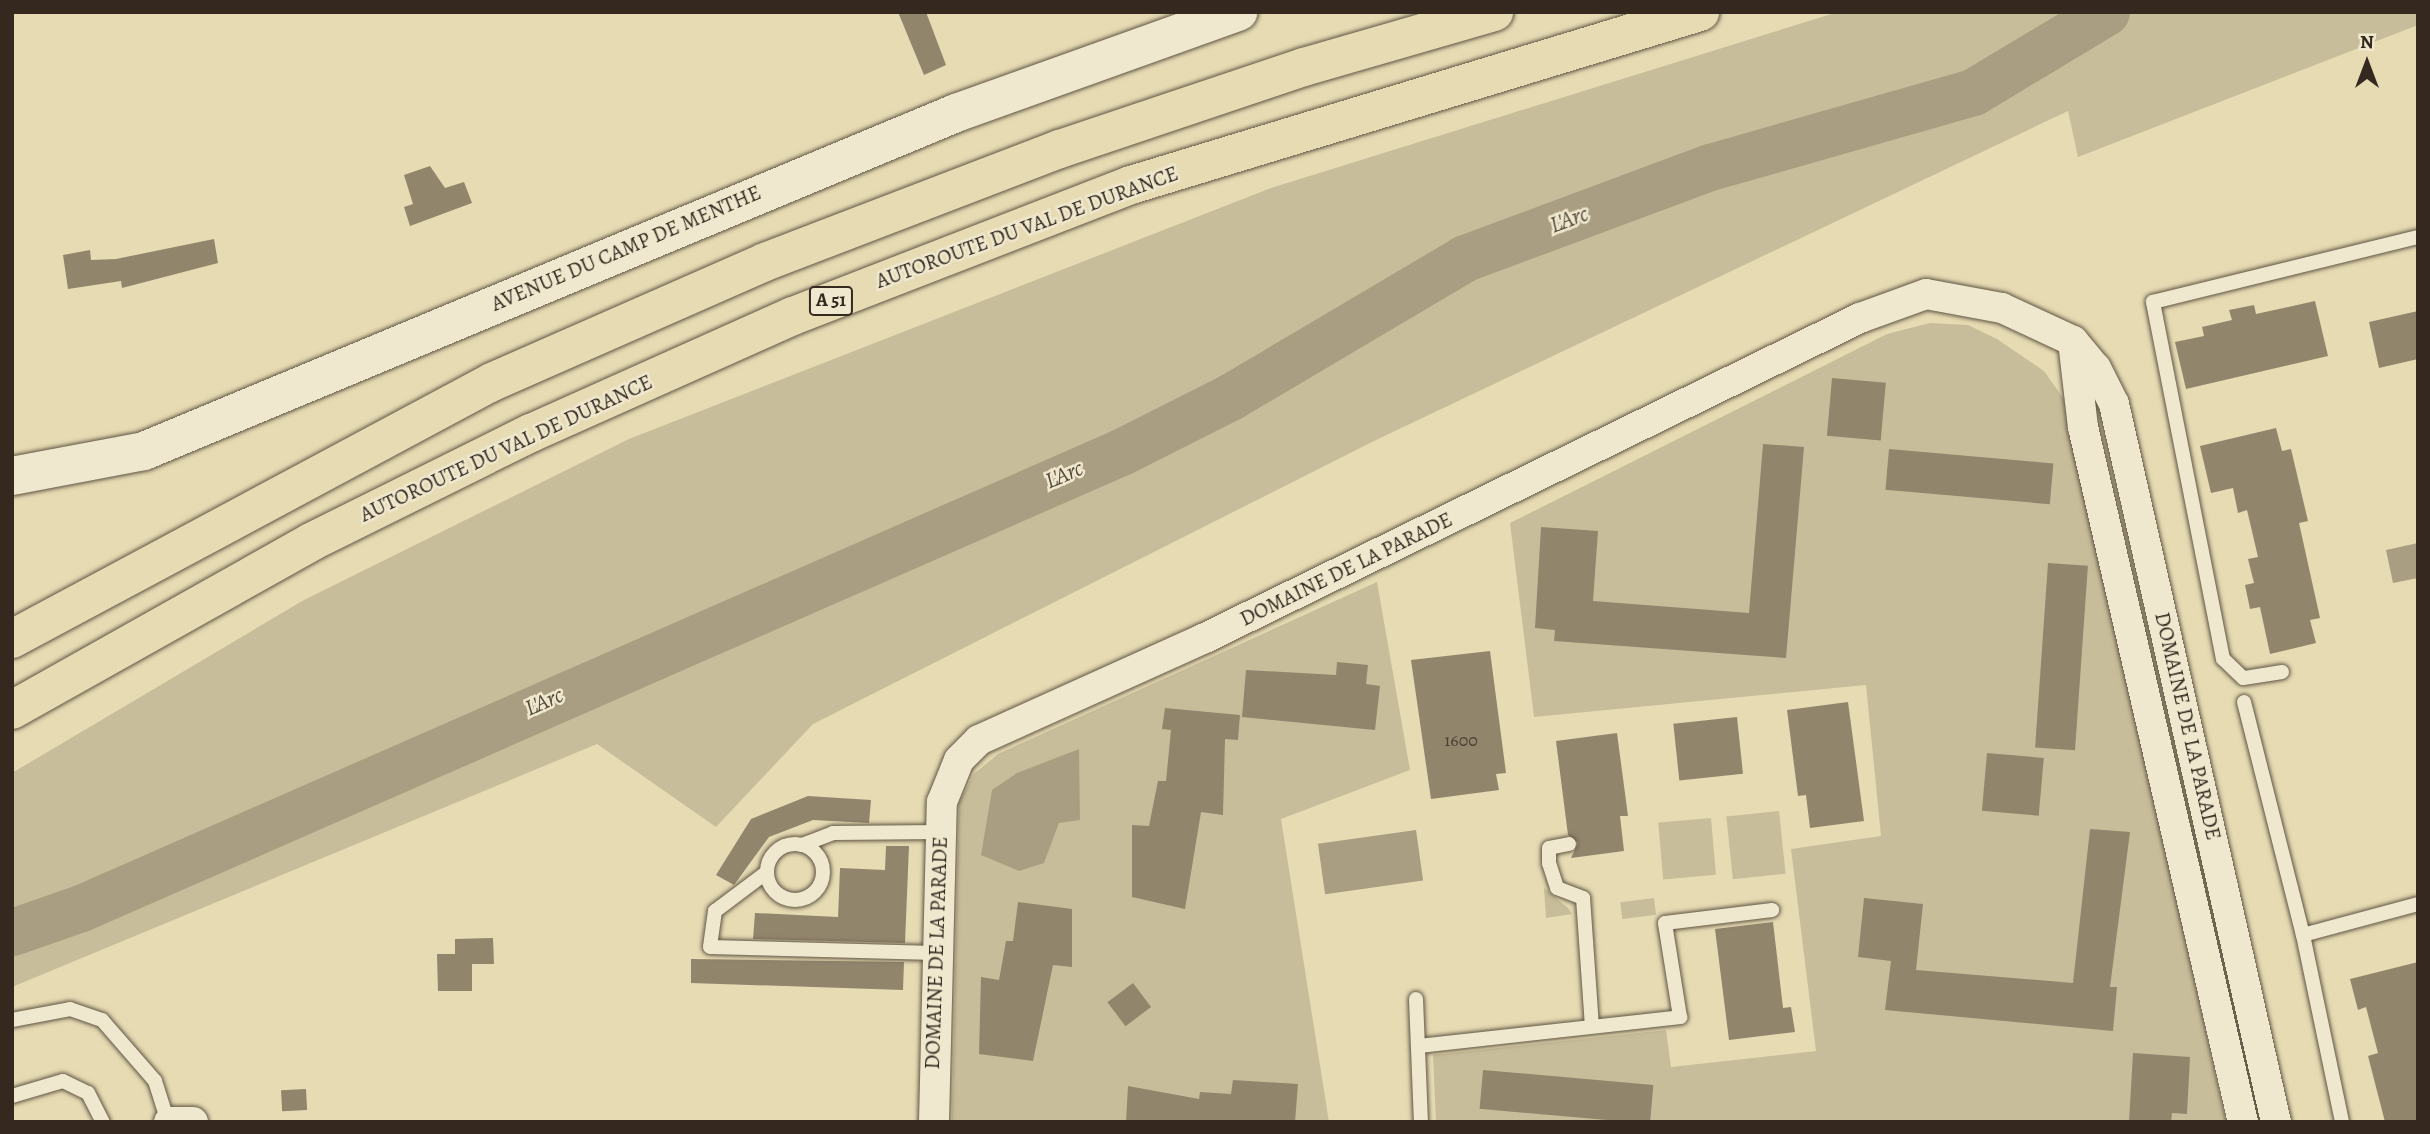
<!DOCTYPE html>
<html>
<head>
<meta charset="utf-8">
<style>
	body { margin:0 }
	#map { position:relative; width:2430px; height:1134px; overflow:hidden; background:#e6dbb3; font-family:Alegreya,serif }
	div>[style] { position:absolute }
	.green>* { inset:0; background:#c8bd9a; transform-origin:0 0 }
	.water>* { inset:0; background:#a99e81; transform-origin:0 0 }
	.river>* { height:47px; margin:-23.5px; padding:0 23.5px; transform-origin:23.5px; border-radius:23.5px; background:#a99e81 }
	.building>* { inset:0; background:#91856c; transform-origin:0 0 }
	.roads { filter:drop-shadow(0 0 2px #605544) drop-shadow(0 0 2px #605544) }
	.lane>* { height:14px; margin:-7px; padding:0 7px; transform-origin:7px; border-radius:7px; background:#efe8ce }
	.lane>.ring { margin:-7px; padding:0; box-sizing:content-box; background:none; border:14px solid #efe8ce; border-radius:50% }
	.street>* { height:30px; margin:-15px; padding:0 15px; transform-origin:15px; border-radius:15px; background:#efe8ce }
	.secondary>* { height:38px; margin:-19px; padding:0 19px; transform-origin:19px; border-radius:19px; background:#efe8ce }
	.highway>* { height:38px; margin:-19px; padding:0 19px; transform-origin:19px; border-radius:19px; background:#e6dbb3 }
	span { translate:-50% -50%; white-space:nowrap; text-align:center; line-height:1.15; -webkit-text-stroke:5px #efe8ce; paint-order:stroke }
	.number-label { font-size:18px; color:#4b3f32 }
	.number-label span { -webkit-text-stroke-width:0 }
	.shield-label span { padding:2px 5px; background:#efe8ce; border:2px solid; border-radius:5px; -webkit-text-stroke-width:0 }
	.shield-label { font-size:19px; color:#34281f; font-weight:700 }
	.street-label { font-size:21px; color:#34281f }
	.water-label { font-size:23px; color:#574b3c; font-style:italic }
	.frame { position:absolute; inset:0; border:14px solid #34281f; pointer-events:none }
	.north { position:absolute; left:2332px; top:28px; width:70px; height:70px; -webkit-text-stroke:5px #efe8ce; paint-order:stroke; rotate:0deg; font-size:19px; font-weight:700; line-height:28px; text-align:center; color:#34281f }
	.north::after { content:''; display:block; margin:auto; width:24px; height:32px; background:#34281f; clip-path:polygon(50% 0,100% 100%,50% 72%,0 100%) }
</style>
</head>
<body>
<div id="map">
	<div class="green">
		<i style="clip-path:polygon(1838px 12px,2418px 12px,2418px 25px,2078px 157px,2068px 111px,1374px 441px,813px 724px,716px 827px,597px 744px,12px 987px,12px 773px,304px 600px,629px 439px,1271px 188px)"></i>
		<i style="clip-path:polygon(1930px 323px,1968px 325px,1997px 339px,2044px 371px,2066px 402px,2226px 1122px,1436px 1122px,1433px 1055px,1666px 1030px,1671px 1067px,1816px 1051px,1791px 849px,1881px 836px,1866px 685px,1534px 717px,1510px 523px,1887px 334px)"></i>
		<i style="clip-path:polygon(1377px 582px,1410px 770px,1281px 819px,1329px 1122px,952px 1122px,959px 802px,974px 774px,998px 754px)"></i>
		<i style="left:1779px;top:811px;width:63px;height:53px;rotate:84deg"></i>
		<i style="left:1711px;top:818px;width:57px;height:53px;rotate:85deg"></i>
		<i style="clip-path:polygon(1544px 888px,1568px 908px,1572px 914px,1546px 918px)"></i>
		<i style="left:1654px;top:898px;width:17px;height:34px;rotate:83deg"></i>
	</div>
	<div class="water">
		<i style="clip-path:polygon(2418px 543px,2418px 578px,2393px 583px,2386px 550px)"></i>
		<i style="clip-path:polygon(1079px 749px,1080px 820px,1059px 823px,1044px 863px,1019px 871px,981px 855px,992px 790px,1017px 773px)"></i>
		<i style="left:1416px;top:830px;width:51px;height:99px;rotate:82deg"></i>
	</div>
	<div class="river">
		<i style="left:12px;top:932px;width:73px;rotate:-19.2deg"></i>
		<i style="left:81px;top:908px;width:1136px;rotate:-23.68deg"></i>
		<i style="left:1121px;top:452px;width:122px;rotate:-26.8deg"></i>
		<i style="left:1230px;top:397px;width:273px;rotate:-30.6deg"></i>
		<i style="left:1465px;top:258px;width:261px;rotate:-20.4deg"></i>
		<i style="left:1710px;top:167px;width:273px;rotate:-15.9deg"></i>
		<i style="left:1973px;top:92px;width:155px;rotate:-31deg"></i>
	</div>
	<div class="building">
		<i style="clip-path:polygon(898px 12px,926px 12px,946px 65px,924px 75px)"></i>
		<i style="clip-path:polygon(430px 166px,445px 188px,464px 182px,472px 203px,410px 226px,404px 207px,413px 204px,404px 175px)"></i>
		<i style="clip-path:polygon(214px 239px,218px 263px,122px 288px,121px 281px,68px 289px,63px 255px,90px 250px,91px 260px,116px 259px)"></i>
		<i style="clip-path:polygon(2315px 301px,2328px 356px,2186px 389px,2175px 342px,2204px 336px,2202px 327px,2232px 320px,2229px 310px,2254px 305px,2256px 314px)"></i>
		<i style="clip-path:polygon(2418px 311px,2418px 359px,2379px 368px,2369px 322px)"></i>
		<i style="left:1832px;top:378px;width:54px;height:58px;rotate:5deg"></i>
		<i style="clip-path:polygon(2276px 428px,2282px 451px,2291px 449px,2308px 521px,2299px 523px,2320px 618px,2310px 620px,2316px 643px,2270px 654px,2260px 607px,2250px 609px,2245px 585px,2254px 583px,2248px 559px,2258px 557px,2247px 510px,2238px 513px,2233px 488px,2211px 493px,2200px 446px)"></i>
		<i style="clip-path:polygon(1763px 444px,1804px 447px,1786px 658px,1554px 641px,1555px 630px,1535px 628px,1541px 527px,1598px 531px,1593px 601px,1749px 613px)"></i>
		<i style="left:1889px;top:449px;width:165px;height:41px;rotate:5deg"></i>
		<i style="left:2048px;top:563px;width:40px;height:185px;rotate:4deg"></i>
		<i style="clip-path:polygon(1490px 651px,1506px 773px,1496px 774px,1499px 790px,1431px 799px,1411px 660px)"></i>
		<i style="clip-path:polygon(1337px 662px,1368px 665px,1366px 684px,1380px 686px,1375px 730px,1242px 717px,1246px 670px,1336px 675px)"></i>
		<i style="clip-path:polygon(1848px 702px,1864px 821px,1810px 828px,1806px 795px,1798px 796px,1787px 710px)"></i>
		<i style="clip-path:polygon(1165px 708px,1240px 715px,1238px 740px,1225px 739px,1223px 815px,1201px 812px,1185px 909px,1132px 897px,1132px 825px,1149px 826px,1158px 781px,1166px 781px,1171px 730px,1162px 729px)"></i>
		<i style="left:1737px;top:717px;width:57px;height:64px;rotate:84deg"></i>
		<i style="clip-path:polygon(1617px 733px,1628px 816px,1620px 816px,1624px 851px,1571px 858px,1578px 843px,1568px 835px,1556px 741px)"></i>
		<i style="left:1987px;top:753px;width:57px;height:58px;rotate:5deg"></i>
		<i style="clip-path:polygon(808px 796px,871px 800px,869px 823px,813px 820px,769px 837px,734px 885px,716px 875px,751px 819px)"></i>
		<i style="clip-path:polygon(2090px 829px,2130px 832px,2110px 987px,2117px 987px,2113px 1031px,1885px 1010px,1891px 961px,1858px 957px,1864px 898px,1923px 904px,1916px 970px,2073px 983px)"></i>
		<i style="clip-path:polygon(886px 846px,909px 846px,905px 943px,753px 939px,755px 913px,838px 917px,840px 868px,885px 870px)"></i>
		<i style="clip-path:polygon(1018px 902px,1072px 909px,1072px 967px,1053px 965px,1033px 1061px,979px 1054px,981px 977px,999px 980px,1006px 941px,1013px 941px)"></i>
		<i style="clip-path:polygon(1773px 922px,1783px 1008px,1791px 1007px,1795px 1032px,1729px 1040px,1715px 929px)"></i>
		<i style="clip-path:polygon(493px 938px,494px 964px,472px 964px,472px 991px,438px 991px,437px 954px,455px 954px,455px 939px)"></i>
		<i style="clip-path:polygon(691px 959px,904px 962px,903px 990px,691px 983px)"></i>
		<i style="clip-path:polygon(2418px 962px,2418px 1122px,2385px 1122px,2368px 1056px,2378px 1053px,2366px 1007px,2358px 1010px,2350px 979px)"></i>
		<i style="left:1133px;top:983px;width:30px;height:32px;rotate:53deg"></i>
		<i style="clip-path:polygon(2133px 1053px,2190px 1057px,2187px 1114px,2172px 1113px,2171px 1122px,2129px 1122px)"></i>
		<i style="left:1483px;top:1070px;width:171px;height:39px;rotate:5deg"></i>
		<i style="clip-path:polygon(1233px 1080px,1298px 1084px,1295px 1122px,1126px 1122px,1128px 1086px,1199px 1099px,1200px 1092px,1231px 1094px)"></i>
		<i style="left:306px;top:1089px;width:21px;height:25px;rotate:87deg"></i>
	</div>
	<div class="roads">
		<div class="lane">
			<i style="left:2282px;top:672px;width:39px;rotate:171deg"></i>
			<i style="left:2243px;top:678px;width:28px;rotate:-136deg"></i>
			<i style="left:2223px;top:659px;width:364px;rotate:-101.1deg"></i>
			<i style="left:2153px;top:302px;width:273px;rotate:-13.8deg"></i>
			<i style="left:2244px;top:702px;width:240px;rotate:75.8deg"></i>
			<i style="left:2303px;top:935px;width:119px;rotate:-15.1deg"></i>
			<i style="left:1569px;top:844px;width:20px;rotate:169deg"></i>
			<i style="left:1549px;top:848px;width:15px;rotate:90deg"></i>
			<i style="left:1549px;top:863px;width:26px;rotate:72deg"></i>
			<i style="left:1557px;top:888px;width:28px;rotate:21deg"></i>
			<i style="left:1583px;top:898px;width:128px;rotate:86deg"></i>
			<i class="ring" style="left:767px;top:844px;width:42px;height:42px"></i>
			<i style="left:802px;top:845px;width:33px;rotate:-21deg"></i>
			<i style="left:833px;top:833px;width:107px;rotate:-0.5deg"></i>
			<i style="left:767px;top:872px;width:65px;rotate:143.1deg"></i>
			<i style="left:715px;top:911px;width:36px;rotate:98deg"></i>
			<i style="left:710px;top:947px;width:225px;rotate:1.5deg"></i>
			<i style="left:2303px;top:935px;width:191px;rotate:78.2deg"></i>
			<i style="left:1416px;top:999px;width:123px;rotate:87.7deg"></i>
			<i style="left:12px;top:1020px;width:59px;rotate:-10.7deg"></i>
			<i style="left:70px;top:1009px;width:34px;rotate:19deg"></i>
			<i style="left:102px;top:1020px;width:81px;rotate:49deg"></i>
			<i style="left:155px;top:1081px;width:43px;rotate:72.4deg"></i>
			<i style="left:1419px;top:1046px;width:263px;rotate:-6.3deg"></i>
			<i style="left:1680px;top:1017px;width:95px;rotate:-99.1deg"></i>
			<i style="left:1665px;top:923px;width:108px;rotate:-6.9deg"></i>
			<i style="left:12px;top:1096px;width:53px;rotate:-16.4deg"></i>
			<i style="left:63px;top:1081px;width:28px;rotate:26deg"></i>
			<i style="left:88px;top:1093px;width:33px;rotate:63deg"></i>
		</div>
		<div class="street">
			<i style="left:2073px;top:341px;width:87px;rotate:83.4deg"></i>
			<i style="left:2083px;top:427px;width:713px;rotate:77.04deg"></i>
			<i style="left:169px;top:1122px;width:24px"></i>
			<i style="left:934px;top:1122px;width:320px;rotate:-88.6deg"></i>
			<i style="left:942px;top:802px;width:45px;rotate:-68deg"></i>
			<i style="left:959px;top:760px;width:28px;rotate:-45deg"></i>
			<i style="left:979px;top:740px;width:246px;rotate:-24.3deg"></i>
			<i style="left:1203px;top:639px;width:731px;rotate:-26.04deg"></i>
			<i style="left:1860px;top:318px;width:70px;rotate:-20deg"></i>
			<i style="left:1926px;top:294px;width:77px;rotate:10.4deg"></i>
			<i style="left:2002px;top:308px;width:78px;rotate:24.9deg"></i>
			<i style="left:2073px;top:341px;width:35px;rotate:50deg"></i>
			<i style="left:2096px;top:368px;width:40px;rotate:63.4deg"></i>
			<i style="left:2114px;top:404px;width:736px;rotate:77.29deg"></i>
		</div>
		<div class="secondary">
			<i style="left:12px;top:476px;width:134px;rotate:-10.7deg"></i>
			<i style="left:144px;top:451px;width:880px;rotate:-22.6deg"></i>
			<i style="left:956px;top:113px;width:300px;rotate:-19.7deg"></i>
		</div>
		<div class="highway">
			<i style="left:12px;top:639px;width:544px;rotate:-28.17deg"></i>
			<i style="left:492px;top:382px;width:298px;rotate:-23.7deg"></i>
			<i style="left:765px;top:262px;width:316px;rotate:-21deg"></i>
			<i style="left:1060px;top:149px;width:257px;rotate:-18.6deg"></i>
			<i style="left:1304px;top:67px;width:198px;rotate:-16.1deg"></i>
			<i style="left:12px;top:710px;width:343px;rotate:-29.3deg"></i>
			<i style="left:311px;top:542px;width:246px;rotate:-26.4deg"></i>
			<i style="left:531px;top:433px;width:287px;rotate:-24.1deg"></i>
			<i style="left:793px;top:316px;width:362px;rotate:-21.2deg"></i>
			<i style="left:1131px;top:185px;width:595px;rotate:-16.91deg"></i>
		</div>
	</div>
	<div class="number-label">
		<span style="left:1461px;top:740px">1600</span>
	</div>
	<div class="shield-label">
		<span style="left:831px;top:301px">A 51</span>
	</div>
	<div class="street-label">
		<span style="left:1027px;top:227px;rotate:-20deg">AUTOROUTE DU VAL DE DURANCE</span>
		<span style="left:626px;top:248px;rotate:-23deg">AVENUE DU CAMP DE MENTHE</span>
		<span style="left:506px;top:448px;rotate:-25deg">AUTOROUTE DU VAL DE DURANCE</span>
		<span style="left:1346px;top:569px;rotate:-26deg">DOMAINE DE LA PARADE</span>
		<span style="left:2188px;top:726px;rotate:77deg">DOMAINE DE LA PARADE</span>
		<span style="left:936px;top:953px;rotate:-88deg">DOMAINE DE LA PARADE</span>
	</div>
	<div class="water-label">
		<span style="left:1569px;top:220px;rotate:-20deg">L'Arc</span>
		<span style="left:1064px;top:475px;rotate:-23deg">L'Arc</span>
		<span style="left:544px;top:702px;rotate:-24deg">L'Arc</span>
	</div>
	<div class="frame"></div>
	<div class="north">N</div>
</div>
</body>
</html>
